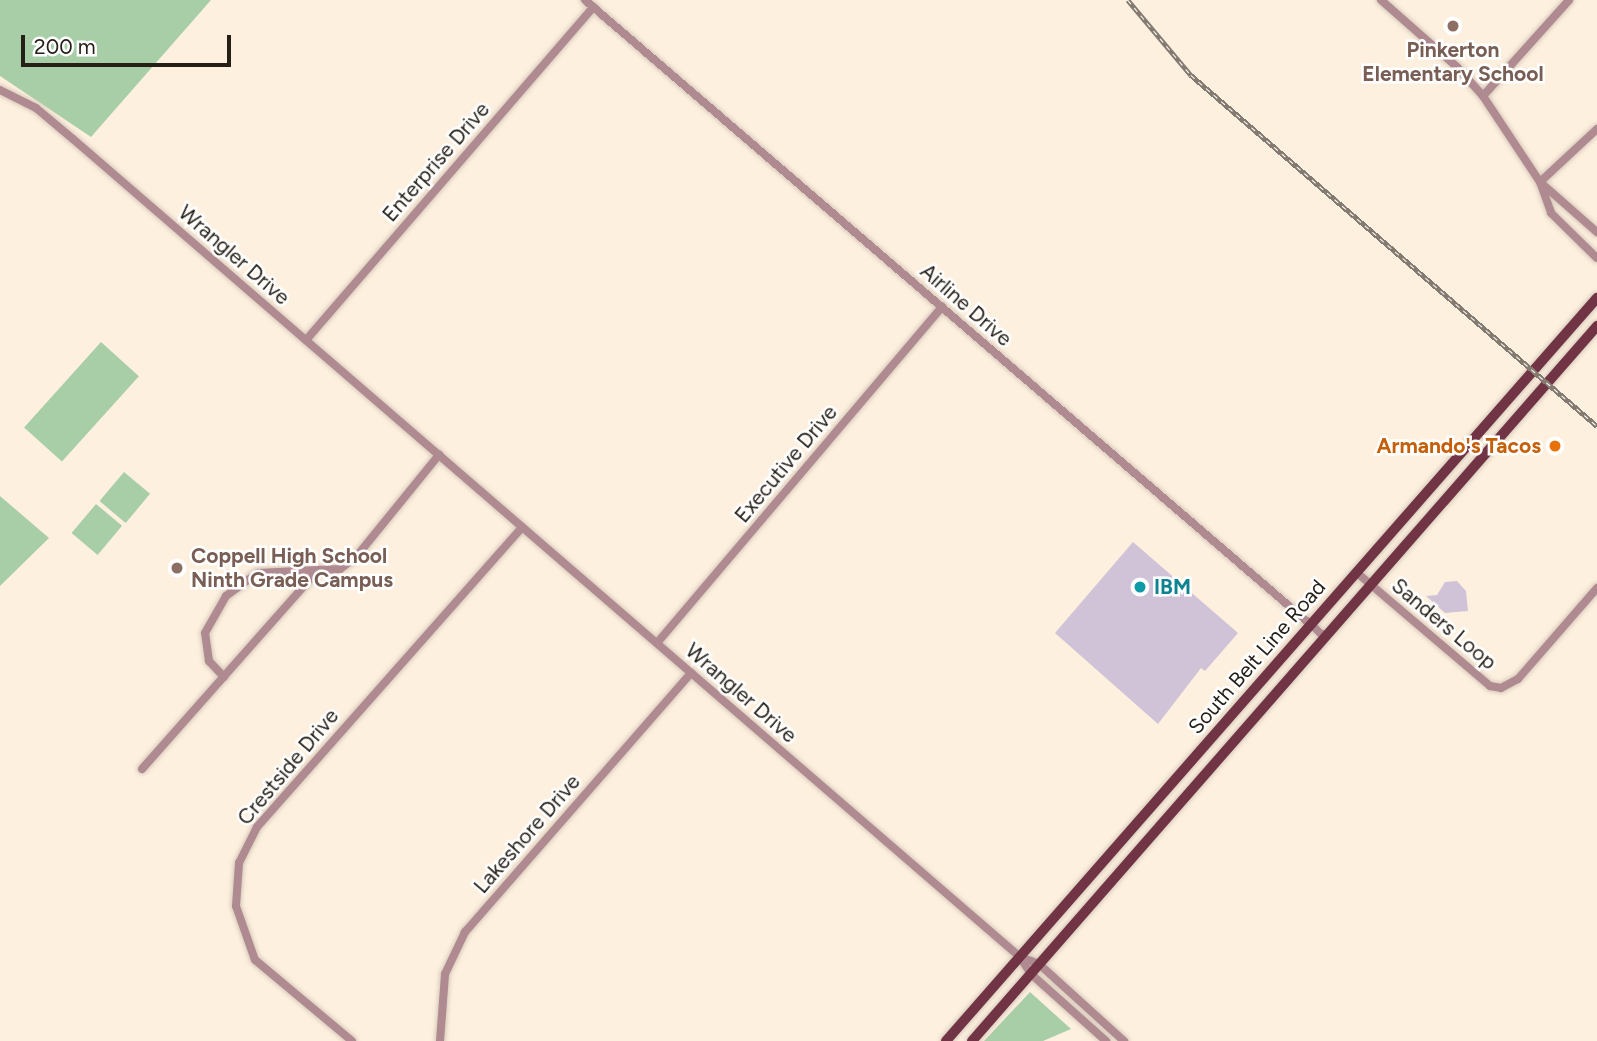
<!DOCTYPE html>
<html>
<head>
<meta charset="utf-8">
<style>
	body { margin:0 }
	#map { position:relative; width:1597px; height:1041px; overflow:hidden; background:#fef0df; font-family:Figtree,sans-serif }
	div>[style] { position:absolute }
	.green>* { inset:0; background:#a8cea7; transform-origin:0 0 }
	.building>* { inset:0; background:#d0c2d7 }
	.roads { filter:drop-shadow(0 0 2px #d7cabb) drop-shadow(0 0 2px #d7cabb) }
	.minor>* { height:8px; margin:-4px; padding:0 4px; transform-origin:4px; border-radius:4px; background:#af8a91 }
	.major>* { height:10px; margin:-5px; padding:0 5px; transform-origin:5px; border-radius:5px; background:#703444 }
	.rail>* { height:4.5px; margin-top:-2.25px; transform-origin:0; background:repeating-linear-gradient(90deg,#fff 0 5px,#847a6f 0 10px); box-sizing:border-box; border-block:2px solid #847a6f }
	.dots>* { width:19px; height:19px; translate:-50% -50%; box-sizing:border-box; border:4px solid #fff; border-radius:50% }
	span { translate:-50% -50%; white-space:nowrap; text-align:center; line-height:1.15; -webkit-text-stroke:5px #fff; paint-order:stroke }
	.education-label { font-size:21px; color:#785e54; font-weight:700 }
	.left { translate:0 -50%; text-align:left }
	.street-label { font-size:21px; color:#251f17 }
	.food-label { font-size:21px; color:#c56008; font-weight:700 }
	.right { translate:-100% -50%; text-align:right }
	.culture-label { font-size:21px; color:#0d838f; font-weight:700 }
	.scale { position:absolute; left:21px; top:35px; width:210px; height:32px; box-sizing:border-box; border:4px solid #251f17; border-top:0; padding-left:9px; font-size:21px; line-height:24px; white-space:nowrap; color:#251f17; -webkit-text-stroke:5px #fff; paint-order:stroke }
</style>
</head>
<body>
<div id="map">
	<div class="green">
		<i style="clip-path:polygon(0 0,211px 0,91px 137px,0 76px)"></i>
		<i style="left:101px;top:342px;width:51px;height:115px;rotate:42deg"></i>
		<i style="left:124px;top:472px;width:34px;height:38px;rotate:40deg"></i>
		<i style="clip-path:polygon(0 496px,49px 538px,0 586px)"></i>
		<i style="left:96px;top:504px;width:34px;height:38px;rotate:40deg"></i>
		<i style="clip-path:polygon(1030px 992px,1071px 1029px,1043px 1041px,984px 1041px)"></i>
	</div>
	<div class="building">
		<i style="clip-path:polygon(1133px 542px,1238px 633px,1205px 671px,1201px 668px,1158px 724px,1055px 633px)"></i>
		<i style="clip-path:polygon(1457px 581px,1466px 591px,1468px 611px,1445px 613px,1426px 596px,1437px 595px,1445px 582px)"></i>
	</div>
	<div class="roads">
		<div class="minor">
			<i style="left:585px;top:0;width:975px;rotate:40.72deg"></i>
			<i style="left:1381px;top:0;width:101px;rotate:41.4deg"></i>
			<i style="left:1457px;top:67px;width:39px;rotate:48deg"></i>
			<i style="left:1483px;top:96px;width:103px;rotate:56.5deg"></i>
			<i style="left:1540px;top:182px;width:76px;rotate:41.3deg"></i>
			<i style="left:0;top:90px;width:40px;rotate:26.6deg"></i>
			<i style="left:36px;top:108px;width:48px;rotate:40deg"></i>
			<i style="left:73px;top:139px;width:1251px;rotate:40.82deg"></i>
			<i style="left:1020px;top:957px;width:20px;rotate:57deg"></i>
			<i style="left:1031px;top:974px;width:101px;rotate:41.8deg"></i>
			<i style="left:1483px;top:96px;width:129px;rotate:-48.1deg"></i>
			<i style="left:1540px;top:182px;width:33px;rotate:70deg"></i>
			<i style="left:1551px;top:213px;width:64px;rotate:44.4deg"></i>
			<i style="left:1540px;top:182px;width:78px;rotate:-42.9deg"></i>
			<i style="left:306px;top:340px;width:440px;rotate:-49.2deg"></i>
			<i style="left:1356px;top:572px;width:176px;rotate:40.4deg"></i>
			<i style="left:1490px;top:686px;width:11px;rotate:10deg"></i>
			<i style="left:1501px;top:688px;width:19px;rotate:-28deg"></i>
			<i style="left:1518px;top:679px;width:121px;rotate:-49deg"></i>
			<i style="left:657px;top:643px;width:441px;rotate:-49.7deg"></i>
			<i style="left:224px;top:677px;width:22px;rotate:-133deg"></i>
			<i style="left:209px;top:661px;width:28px;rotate:-98deg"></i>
			<i style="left:205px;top:633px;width:43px;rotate:-60.4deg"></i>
			<i style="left:226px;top:596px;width:39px;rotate:-36deg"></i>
			<i style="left:258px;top:573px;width:82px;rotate:-2.8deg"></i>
			<i style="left:340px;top:569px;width:20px;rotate:-37deg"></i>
			<i style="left:356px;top:557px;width:132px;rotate:-50.9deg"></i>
			<i style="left:142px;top:769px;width:264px;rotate:-48.5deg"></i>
			<i style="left:1020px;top:957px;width:20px;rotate:20deg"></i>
			<i style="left:1039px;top:964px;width:115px;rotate:42.2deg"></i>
			<i style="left:352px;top:1041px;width:126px;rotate:-140.1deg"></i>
			<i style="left:255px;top:960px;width:57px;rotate:-109.4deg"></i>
			<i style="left:236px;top:906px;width:43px;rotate:-86deg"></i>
			<i style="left:239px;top:863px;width:40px;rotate:-63.4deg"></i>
			<i style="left:257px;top:827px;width:400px;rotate:-48.5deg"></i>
			<i style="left:440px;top:1041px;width:67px;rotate:-85.7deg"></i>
			<i style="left:445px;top:974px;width:47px;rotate:-64.5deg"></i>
			<i style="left:465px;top:932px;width:344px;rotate:-48.9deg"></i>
		</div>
		<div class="major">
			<i style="left:946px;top:1041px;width:988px;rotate:-48.78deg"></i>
			<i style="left:972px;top:1041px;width:950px;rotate:-48.84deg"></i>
		</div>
	</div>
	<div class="rail">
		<i style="left:1128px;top:0;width:98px;rotate:50deg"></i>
		<i style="left:1191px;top:75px;width:537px;rotate:40.84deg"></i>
	</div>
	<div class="dots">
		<i style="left:1453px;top:26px;background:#8d6e63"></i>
		<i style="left:1555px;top:446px;background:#e8710a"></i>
		<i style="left:177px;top:568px;background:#8d6e63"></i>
		<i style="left:1140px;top:587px;background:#0f9aa8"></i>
	</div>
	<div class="education-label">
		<span style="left:1453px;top:62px">Pinkerton<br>Elementary School</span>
		<span class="left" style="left:191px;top:568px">Coppell High School<br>Ninth Grade Campus</span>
	</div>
	<div class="street-label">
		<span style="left:436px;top:162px;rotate:-49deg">Enterprise Drive</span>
		<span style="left:234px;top:255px;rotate:41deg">Wrangler Drive</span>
		<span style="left:966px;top:305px;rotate:41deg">Airline Drive</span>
		<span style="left:786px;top:464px;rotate:-50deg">Executive Drive</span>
		<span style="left:1444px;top:624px;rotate:40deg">Sanders Loop</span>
		<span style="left:1257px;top:657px;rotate:-49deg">South Belt Line Road</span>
		<span style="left:741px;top:693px;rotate:41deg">Wrangler Drive</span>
		<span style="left:288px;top:767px;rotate:-50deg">Crestside Drive</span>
		<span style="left:527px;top:834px;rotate:-49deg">Lakeshore Drive</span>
	</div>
	<div class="food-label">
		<span class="right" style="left:1541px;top:446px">Armando's Tacos</span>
	</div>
	<div class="culture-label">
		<span class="left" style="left:1154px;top:587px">IBM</span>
	</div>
	<div class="scale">200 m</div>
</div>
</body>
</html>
